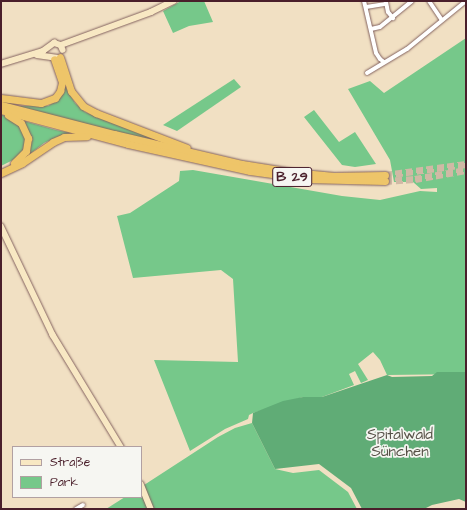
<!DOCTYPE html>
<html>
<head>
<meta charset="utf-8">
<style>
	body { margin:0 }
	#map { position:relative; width:467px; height:510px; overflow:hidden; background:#f1e0c3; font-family:"Architects Daughter",sans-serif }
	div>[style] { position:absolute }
	.green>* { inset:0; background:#76c88a }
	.forest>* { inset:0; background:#60ac76 }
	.highway-tunnel>* { height:7px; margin-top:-3.5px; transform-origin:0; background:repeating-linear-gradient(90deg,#d0b9a5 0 7px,transparent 0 10.5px) }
	.roads { filter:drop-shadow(0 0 1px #846360) drop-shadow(0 0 1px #846360) }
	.street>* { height:4px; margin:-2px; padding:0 2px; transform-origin:2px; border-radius:2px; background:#fff }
	.secondary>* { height:5.5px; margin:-2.75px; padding:0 2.75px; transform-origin:2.75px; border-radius:2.75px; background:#f8e8c3 }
	.highway>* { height:7px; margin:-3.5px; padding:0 3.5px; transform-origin:3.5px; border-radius:3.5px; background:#eec569 }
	span { translate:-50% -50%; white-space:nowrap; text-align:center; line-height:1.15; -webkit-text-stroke:3.5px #f6f6f2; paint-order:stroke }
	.shield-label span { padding:1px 3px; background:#f6f6f2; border:1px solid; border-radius:3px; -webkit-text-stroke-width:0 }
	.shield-label { font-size:14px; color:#4a1f2b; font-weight:700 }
	.park-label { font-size:15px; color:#575248 }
	.frame { position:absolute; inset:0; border:2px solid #4a1f2b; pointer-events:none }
	.legend { position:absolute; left:12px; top:446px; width:130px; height:52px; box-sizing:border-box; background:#f6f6f2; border:1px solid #b1a0a2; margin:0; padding:5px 7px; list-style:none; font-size:12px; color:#4a1f2b }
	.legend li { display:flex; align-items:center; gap:8px; height:20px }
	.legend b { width:20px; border:1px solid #b1a0a2 }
</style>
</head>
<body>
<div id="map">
	<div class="green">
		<i style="clip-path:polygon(181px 1px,204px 1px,213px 22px,189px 26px,173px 33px,163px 11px)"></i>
		<i style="clip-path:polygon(466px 38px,466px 374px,387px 375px,380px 360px,373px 352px,358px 364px,368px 380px,361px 383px,355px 371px,349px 374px,354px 385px,322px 397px,303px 397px,253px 413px,249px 415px,248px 419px,225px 429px,190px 451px,154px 360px,238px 362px,233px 279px,221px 270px,133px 278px,117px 216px,130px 213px,179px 181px,180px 171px,193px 170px,342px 196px,380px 200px,420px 191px,437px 192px,437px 188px,421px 189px,413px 182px,394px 182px,390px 160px,348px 89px,370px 81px,384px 93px)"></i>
		<i style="clip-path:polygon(234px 79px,241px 87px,177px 131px,163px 125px)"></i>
		<i style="clip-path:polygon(65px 86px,75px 103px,85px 112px,176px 147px,16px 106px,48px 106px,59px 99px)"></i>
		<i style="clip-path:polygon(314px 110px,339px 142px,355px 132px,376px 164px,355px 167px,342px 165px,304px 117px)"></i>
		<i style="clip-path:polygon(1px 114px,19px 124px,25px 133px,26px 146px,17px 158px,1px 166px)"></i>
		<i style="clip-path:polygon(20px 120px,56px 130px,76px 134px,57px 137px,44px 143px,21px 161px,29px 146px)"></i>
		<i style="clip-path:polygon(252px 423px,275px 469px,293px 473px,319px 470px,348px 492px,357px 509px,106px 509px,125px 497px,141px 497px,141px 487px,218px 437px,235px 428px)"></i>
	</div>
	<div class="forest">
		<i style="clip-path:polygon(437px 372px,466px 372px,466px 502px,459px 499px,432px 505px,424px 509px,362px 509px,351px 488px,319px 464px,275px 469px,252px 423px,253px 413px,283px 401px,303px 397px,322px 397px,387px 375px,392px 377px,432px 376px)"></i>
	</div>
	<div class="highway-tunnel">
		<i style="left:385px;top:175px;width:82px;rotate:-7.7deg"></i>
		<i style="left:385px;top:181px;width:30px;rotate:-4deg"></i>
		<i style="left:415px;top:179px;width:52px;rotate:-10deg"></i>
	</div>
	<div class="roads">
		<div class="street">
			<i style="left:364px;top:1px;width:53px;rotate:77deg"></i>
			<i style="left:376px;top:53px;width:7px;rotate:56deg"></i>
			<i style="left:380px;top:59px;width:5px;rotate:37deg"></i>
			<i style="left:429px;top:1px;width:23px;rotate:56deg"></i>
			<i style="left:386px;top:2px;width:10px;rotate:79deg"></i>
			<i style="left:388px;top:12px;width:8px;rotate:50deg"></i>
			<i style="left:366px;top:7px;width:20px;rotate:-9deg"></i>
			<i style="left:371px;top:29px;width:9px;rotate:-13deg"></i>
			<i style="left:380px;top:27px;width:41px;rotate:-39.1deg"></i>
			<i style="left:367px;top:73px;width:47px;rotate:-31deg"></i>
			<i style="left:407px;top:49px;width:76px;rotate:-39.1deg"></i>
			<i style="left:76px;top:509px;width:8px;rotate:-30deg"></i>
		</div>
		<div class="secondary">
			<i style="left:61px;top:45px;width:96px;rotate:-20.1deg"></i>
			<i style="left:151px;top:12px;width:25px;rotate:-26deg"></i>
			<i style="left:37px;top:55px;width:21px;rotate:8deg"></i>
			<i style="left:1px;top:64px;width:44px;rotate:-17.2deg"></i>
			<i style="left:43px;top:51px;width:14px;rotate:-36deg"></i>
			<i style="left:54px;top:43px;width:7px;rotate:16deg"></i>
			<i style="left:61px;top:45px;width:5px;rotate:68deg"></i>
			<i style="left:1px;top:226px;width:121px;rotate:64.5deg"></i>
			<i style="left:53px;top:335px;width:131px;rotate:58.7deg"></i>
			<i style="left:141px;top:484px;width:27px;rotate:68deg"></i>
		</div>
		<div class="highway">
			<i style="left:60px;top:57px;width:36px;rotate:72deg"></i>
			<i style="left:71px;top:91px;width:19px;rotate:51deg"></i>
			<i style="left:83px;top:106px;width:15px;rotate:28deg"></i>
			<i style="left:96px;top:113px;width:97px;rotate:21deg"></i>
			<i style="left:1px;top:98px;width:40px;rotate:7.1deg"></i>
			<i style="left:41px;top:103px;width:15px;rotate:-20deg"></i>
			<i style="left:55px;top:98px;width:9px;rotate:-54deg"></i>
			<i style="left:60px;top:91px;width:9px;rotate:-77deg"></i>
			<i style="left:62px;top:82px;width:24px;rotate:-109deg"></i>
			<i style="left:1px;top:105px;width:117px;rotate:14.4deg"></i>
			<i style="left:114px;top:134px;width:131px;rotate:13.2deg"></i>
			<i style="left:242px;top:164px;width:51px;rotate:9.1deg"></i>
			<i style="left:292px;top:172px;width:42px;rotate:5.4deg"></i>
			<i style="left:334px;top:176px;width:51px;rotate:-1.1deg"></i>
			<i style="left:1px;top:110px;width:131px;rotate:15deg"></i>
			<i style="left:128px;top:144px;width:125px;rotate:12.5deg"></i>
			<i style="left:250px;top:171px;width:59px;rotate:7.9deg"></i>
			<i style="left:308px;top:179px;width:77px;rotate:1.5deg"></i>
			<i style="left:8px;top:115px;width:15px;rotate:32deg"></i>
			<i style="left:21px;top:123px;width:17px;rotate:65deg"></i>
			<i style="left:28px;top:138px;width:13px;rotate:99deg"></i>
			<i style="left:26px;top:151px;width:17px;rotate:135deg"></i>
			<i style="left:1px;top:173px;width:23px;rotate:-25deg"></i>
			<i style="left:22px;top:163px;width:37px;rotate:-34deg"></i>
			<i style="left:53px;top:142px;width:12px;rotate:-24deg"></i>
			<i style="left:64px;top:137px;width:23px;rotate:-2deg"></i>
		</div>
	</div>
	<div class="shield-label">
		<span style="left:292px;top:177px">B 29</span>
	</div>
	<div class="park-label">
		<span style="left:400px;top:443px">Spitalwald<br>Sünchen</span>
	</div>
	<div class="frame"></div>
	<ul class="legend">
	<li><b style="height:5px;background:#f8e8c3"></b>Straße</li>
	<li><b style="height:11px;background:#76c88a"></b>Park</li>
	</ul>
</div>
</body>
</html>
